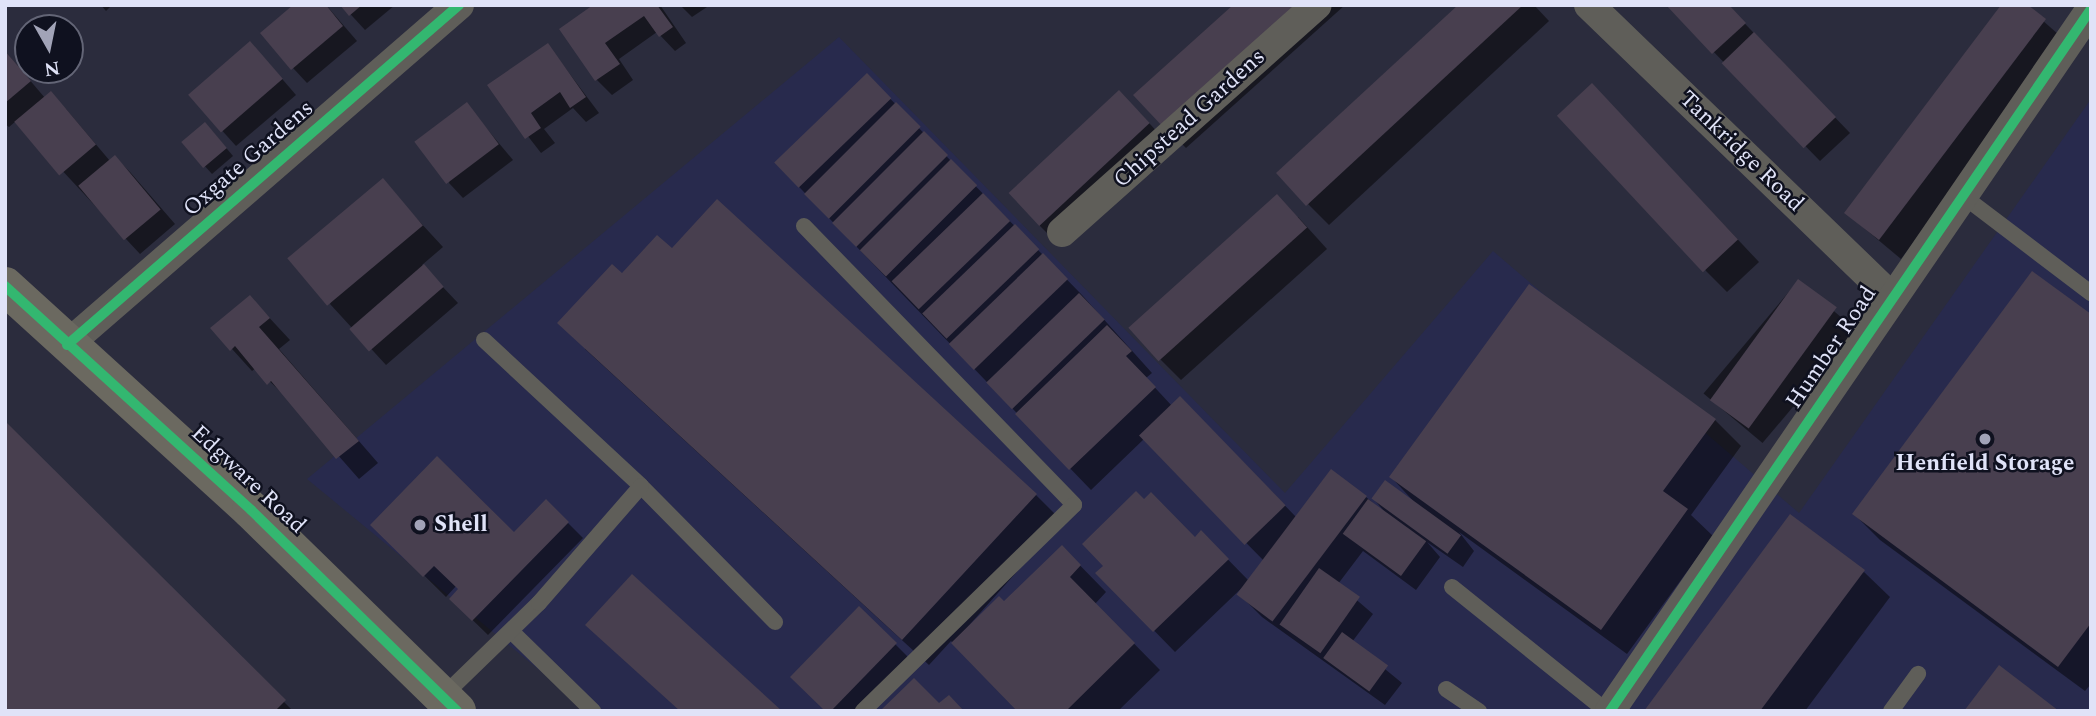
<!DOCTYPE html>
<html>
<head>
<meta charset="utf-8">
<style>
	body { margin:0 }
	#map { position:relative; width:2096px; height:716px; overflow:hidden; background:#2b2c3d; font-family:Spectral,serif }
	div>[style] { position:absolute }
	.built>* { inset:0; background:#282a4d }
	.shadow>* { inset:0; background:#0007; transform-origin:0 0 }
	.building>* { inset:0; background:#483f4f; transform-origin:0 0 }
	.lane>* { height:16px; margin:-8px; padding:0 8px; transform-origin:8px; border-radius:8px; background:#5f5e59 }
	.street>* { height:30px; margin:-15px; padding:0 15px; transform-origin:15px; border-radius:15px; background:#5f5e59 }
	.primary>* { height:38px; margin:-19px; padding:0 19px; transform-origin:19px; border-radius:19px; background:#6b6960 }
	.cycleway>* { height:10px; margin:-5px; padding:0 5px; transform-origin:5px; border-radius:5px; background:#33b770 }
	.dots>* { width:19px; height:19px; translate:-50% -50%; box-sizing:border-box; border:4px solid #0f111f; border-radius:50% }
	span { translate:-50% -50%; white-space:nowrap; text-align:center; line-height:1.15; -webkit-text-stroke:5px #0f111f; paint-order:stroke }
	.street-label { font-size:23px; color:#e0e3f8 }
	.poi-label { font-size:23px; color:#e0e3f8; font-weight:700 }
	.left { translate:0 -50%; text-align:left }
	.frame { position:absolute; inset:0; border:7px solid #e0e3f8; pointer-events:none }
	.north { position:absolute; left:14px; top:14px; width:70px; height:70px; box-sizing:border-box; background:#0f111f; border:2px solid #636576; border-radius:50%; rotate:171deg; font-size:19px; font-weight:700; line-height:28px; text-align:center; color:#e0e3f8 }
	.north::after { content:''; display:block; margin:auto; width:24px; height:32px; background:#a1a3b7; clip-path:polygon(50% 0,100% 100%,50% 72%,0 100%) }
</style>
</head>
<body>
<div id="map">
	<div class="built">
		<i style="clip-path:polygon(839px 37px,1285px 493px,1493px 251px,1799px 513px,2091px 99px,2091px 711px,589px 711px,307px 479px)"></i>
	</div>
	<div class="shadow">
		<i style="clip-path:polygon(101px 5px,112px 5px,106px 11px)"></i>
		<i style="clip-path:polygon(296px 5px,326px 5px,357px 41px,307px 83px,293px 68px)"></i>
		<i style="clip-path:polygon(342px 5px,395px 5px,365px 30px)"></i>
		<i style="clip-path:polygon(596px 5px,660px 5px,686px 43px,675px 51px,657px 32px,619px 59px,633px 80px,612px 95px,597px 80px)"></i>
		<i style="clip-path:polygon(680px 5px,710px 5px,692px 17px)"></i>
		<i style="clip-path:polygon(1235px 5px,1345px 5px,1186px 148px,1165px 127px)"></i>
		<i style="clip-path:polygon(1460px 5px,1534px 5px,1549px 21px,1329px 225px,1308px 204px)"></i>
		<i style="clip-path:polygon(1668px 5px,1727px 5px,1850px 133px,1820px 161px)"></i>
		<i style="clip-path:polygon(2025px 5px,2066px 41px,1901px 259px,1846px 213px)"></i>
		<i style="clip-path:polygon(548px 45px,599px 113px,586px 122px,573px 108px,544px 129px,555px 143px,541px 153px,489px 86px)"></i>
		<i style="clip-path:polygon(5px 51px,45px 98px,66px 109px,110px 161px,115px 157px,130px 172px,175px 224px,140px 254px,16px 121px,9px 127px,5px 124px)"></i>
		<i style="clip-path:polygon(265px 59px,296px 95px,236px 146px,190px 95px)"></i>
		<i style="clip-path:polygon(867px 75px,1082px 295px,1152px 373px,1146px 378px,1172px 406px,1201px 419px,1297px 518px,1366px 497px,1387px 515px,1374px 499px,1417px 505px,1391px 477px,1529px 286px,1715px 420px,1741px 446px,1691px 515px,1713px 536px,1627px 654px,1459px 532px,1474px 551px,1463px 567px,1427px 542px,1440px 557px,1416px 590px,1363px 551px,1338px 584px,1373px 614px,1352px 642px,1402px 683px,1385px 705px,1262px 617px,1241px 596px,1265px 562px,1144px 439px,1091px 490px,776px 163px)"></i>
		<i style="clip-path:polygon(467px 105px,513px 160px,463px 198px,449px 183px)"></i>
		<i style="clip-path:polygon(1613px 107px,1759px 262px,1727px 292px,1706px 271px)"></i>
		<i style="clip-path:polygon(1140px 113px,1169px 145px,1059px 245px,1038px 224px)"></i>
		<i style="clip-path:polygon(212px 131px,233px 156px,212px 174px,183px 142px)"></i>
		<i style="clip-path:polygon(382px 181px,443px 247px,422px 265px,458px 303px,386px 365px,330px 304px)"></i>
		<i style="clip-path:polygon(1298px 217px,1327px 249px,1181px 380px,1160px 359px)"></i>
		<i style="clip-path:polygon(672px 251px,1036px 495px,1062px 521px,956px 640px,1004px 604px,1062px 547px,1106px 592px,1095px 604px,1160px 670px,1118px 711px,1020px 711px,951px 641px,929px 665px,585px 349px,622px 275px)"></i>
		<i style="left:1798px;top:281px;width:77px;height:147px;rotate:40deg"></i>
		<i style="clip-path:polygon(250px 297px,290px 340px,279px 349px,378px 463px,359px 479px,292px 403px,256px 368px,252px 371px,213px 328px)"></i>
		<i style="clip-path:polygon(2091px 316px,2091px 684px,2085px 691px,1880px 540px,1854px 514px)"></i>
		<i style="clip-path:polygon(5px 423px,293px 711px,5px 711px)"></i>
		<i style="clip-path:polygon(546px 501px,583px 538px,488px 635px,451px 599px,460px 589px,457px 585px,446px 597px,372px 524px,514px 534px)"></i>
		<i style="clip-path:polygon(1201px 532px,1249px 581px,1175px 652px,1098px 573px,1195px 539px)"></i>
		<i style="clip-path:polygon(1864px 572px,1890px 597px,1805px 711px,1646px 711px)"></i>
		<i style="clip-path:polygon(859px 608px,910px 659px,860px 711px,827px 711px)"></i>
	</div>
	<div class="building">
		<i style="clip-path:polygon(293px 5px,326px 5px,343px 26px,291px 70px,260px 33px)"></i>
		<i style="clip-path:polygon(340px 5px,362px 5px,349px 16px)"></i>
		<i style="clip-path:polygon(593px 5px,657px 5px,673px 27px,659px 37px,644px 16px,605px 43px,620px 64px,595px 81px,559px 29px)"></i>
		<i style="clip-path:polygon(1233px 5px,1300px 5px,1164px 128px,1133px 95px)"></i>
		<i style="clip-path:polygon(1458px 5px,1523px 5px,1306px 206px,1276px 173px)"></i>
		<i style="clip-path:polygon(1666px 5px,1729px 5px,1746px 23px,1712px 54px)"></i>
		<i style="clip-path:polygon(2001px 5px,2028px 5px,2046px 19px,1879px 240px,1844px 213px)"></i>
		<i style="left:1754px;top:32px;width:118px;height:45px;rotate:46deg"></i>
		<i style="left:250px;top:41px;width:50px;height:82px;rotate:49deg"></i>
		<i style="clip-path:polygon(548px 43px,586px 97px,570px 108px,560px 92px,531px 113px,541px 128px,525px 139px,487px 85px)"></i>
		<i style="clip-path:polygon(5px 51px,31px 81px,5px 103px)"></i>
		<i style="left:867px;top:73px;width:35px;height:129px;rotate:46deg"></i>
		<i style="left:1592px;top:83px;width:214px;height:48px;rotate:47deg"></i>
		<i style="left:1119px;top:90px;width:45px;height:151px;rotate:47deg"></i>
		<i style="left:51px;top:91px;width:70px;height:48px;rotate:50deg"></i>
		<i style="left:467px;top:102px;width:53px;height:66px;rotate:53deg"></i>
		<i style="left:896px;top:102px;width:35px;height:130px;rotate:45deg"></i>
		<i style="left:205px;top:122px;width:34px;height:31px;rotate:50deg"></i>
		<i style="left:924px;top:131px;width:34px;height:130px;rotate:45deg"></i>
		<i style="left:115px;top:155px;width:71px;height:48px;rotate:50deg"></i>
		<i style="left:951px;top:159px;width:37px;height:129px;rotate:45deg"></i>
		<i style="left:383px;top:178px;width:62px;height:125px;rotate:50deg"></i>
		<i style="left:983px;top:193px;width:39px;height:127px;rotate:46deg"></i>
		<i style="left:1277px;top:194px;width:45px;height:200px;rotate:48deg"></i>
		<i style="clip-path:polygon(717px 199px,1037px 494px,902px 640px,557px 323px,612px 264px,622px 273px,657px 235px,672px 248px)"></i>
		<i style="left:1015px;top:224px;width:35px;height:129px;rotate:46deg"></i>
		<i style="left:1043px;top:253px;width:36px;height:131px;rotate:46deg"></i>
		<i style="left:424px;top:264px;width:30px;height:99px;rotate:49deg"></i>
		<i style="clip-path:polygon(2032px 271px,2091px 314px,2091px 623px,2058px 667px,1852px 514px)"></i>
		<i style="left:1798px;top:279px;width:48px;height:150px;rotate:36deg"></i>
		<i style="clip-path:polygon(1529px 284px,1716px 419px,1663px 491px,1688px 509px,1601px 630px,1389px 477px)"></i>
		<i style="left:1079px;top:293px;width:37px;height:129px;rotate:46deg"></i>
		<i style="clip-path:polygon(250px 295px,270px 318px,259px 327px,359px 441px,336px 459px,271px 381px,267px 385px,235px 346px,230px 351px,210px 328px)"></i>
		<i style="clip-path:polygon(1107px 325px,1132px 351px,1126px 356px,1156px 387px,1069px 470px,1015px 414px)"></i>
		<i style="left:1180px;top:396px;width:152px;height:57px;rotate:46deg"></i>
		<i style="clip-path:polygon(5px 421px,286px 700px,275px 711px,5px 711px)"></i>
		<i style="clip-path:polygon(437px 456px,514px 532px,546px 499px,569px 522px,472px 621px,449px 599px,458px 589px,434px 566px,423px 577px,370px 525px)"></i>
		<i style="left:1331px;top:469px;width:45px;height:157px;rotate:37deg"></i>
		<i style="left:1385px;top:480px;width:94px;height:23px;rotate:36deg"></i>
		<i style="clip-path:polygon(1136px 491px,1144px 499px,1151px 492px,1195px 537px,1201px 530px,1229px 559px,1153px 632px,1095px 573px,1103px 566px,1082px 544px)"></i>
		<i style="left:1368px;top:499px;width:72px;height:43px;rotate:36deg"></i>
		<i style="clip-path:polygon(1790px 514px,1865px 570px,1760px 711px,1644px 711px)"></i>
		<i style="clip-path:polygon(1062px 545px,1081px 565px,1070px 577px,1135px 643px,1066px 711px,1017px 711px,951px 643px,999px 596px,1004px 601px)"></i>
		<i style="left:1319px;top:568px;width:50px;height:69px;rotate:35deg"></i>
		<i style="clip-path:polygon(632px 574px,782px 711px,680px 711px,585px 625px)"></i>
		<i style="clip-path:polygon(859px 606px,897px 643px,831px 711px,825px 711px,790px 677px)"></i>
		<i style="left:1342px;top:632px;width:57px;height:32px;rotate:36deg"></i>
		<i style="clip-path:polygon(1999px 665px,2059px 711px,1964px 711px)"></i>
		<i style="clip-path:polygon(914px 678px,939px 703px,949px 695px,964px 711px,880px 711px)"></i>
	</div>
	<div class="lane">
		<i style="left:1963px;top:196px;width:161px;rotate:37.2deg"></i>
		<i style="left:804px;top:226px;width:388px;rotate:45.9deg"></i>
		<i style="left:1074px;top:505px;width:295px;rotate:135.7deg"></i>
		<i style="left:484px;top:340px;width:214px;rotate:42.9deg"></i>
		<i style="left:641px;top:486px;width:191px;rotate:45.4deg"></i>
		<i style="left:1452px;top:587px;width:198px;rotate:38.8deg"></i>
		<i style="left:511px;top:631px;width:115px;rotate:44.3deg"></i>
		<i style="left:1446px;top:689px;width:40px;rotate:34deg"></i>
		<i style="left:442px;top:697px;width:135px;rotate:-44.1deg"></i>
		<i style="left:539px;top:603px;width:155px;rotate:-48.9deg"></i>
		<i style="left:1891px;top:711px;width:46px;rotate:-53.9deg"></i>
	</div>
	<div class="street">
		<i style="left:1589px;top:5px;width:421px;rotate:44deg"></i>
		<i style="left:1062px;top:232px;width:341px;rotate:-41.7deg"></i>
		<i style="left:67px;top:345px;width:519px;rotate:-40.94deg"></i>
		<i style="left:1610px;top:711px;width:851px;rotate:-55.58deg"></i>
	</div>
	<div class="primary">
		<i style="left:5px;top:286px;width:333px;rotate:42.3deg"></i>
		<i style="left:251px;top:510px;width:288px;rotate:44.3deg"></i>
	</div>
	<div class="cycleway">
		<i style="left:5px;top:286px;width:333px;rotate:42.3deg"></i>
		<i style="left:251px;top:510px;width:288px;rotate:44.3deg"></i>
		<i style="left:67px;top:345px;width:519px;rotate:-40.94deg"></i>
		<i style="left:1610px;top:711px;width:851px;rotate:-55.58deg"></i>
	</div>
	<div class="dots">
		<i style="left:1985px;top:439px;background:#a1a3b7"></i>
		<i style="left:420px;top:525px;background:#a1a3b7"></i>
	</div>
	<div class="street-label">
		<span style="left:1190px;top:119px;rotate:-42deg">Chipstead Gardens</span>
		<span style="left:1741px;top:152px;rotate:44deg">Tankridge Road</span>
		<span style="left:249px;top:159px;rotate:-41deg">Oxgate Gardens</span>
		<span style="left:1832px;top:348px;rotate:-56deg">Humber Road</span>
		<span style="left:248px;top:480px;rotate:43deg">Edgware Road</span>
	</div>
	<div class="poi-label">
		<span style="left:1985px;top:464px">Henfield Storage</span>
		<span class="left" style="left:434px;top:525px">Shell</span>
	</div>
	<div class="frame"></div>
	<div class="north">N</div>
</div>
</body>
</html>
